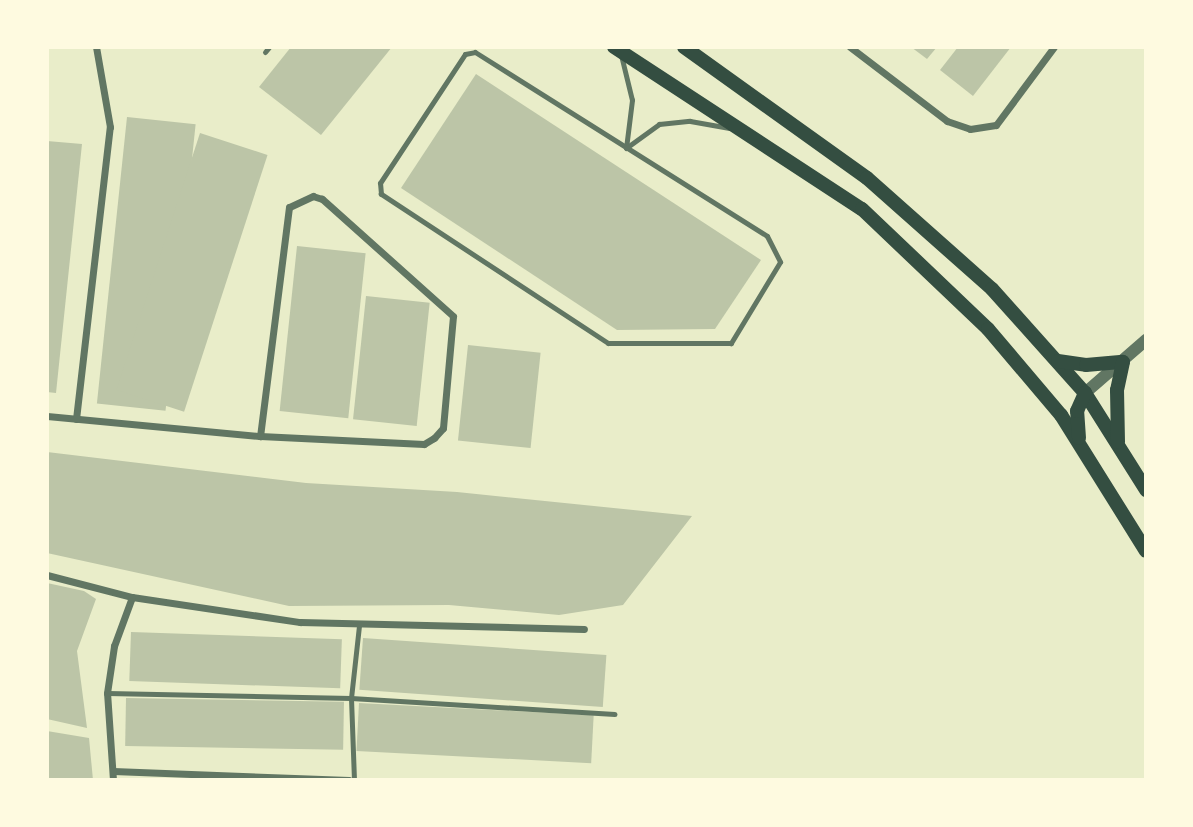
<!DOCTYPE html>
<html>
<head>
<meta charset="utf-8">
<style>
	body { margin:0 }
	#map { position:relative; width:1193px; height:827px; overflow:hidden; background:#e9edc9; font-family:"Titillium Web",sans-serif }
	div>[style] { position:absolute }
	.building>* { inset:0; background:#bcc5a7; transform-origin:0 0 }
	.service>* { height:5px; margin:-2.5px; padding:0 2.5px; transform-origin:2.5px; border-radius:2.5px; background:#617663 }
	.minor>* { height:7px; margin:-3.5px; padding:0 3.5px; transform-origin:3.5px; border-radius:3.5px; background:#617663 }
	.tertiary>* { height:12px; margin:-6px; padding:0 6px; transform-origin:6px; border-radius:6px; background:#617663 }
	.secondary>* { height:14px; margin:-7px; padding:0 7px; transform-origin:7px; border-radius:7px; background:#344e41 }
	span { translate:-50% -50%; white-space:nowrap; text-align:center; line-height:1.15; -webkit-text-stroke:6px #fefae0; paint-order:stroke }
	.frame { position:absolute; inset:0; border:49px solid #fefae0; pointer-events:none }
</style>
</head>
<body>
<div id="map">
	<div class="building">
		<i style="clip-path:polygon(291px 47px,392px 47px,321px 135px,259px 87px)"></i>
		<i style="clip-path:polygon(911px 47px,937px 47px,927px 59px)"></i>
		<i style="clip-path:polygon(958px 47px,1011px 47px,973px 96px,940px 70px)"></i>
		<i style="clip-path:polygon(476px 74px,761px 260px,715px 329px,617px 330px,401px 188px)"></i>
		<i style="left:127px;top:117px;width:69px;height:288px;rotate:6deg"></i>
		<i style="left:200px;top:133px;width:71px;height:270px;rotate:18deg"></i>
		<i style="clip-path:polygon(47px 141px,82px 144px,56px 393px,47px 392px)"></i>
		<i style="left:297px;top:246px;width:69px;height:166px;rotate:6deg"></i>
		<i style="left:366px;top:296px;width:64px;height:124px;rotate:6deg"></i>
		<i style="left:468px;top:345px;width:73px;height:96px;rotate:6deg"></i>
		<i style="clip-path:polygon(47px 452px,306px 483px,457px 492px,692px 516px,623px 605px,559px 615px,449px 605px,289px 606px,47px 553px)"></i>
		<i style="clip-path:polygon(47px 583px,84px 591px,96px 599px,77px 651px,87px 728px,47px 719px)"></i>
		<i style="left:131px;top:632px;width:211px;height:49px;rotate:2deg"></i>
		<i style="left:363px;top:638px;width:244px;height:52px;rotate:4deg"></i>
		<i style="left:126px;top:698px;width:218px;height:48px;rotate:1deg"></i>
		<i style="left:359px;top:703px;width:235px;height:48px;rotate:3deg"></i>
		<i style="clip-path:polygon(47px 731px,89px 738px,93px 780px,47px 780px)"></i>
	</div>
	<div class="service">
		<i style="left:265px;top:52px;width:6px;rotate:-51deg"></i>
		<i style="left:475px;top:52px;width:345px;rotate:32.2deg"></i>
		<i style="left:767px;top:236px;width:29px;rotate:63deg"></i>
		<i style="left:780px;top:262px;width:95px;rotate:121.2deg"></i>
		<i style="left:731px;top:343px;width:123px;rotate:180deg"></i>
		<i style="left:608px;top:343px;width:272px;rotate:-146.7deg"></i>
		<i style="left:381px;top:194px;width:11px;rotate:-95deg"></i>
		<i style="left:380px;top:183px;width:154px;rotate:-56.6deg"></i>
		<i style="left:465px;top:54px;width:10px;rotate:-11deg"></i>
		<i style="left:621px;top:55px;width:46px;rotate:76.3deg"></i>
		<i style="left:632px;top:100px;width:48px;rotate:97.1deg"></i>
		<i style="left:626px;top:148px;width:41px;rotate:-36deg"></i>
		<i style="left:659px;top:124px;width:31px;rotate:-6deg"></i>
		<i style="left:690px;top:121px;width:40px;rotate:10deg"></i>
		<i style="left:107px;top:693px;width:244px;rotate:1.2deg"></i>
		<i style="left:351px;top:698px;width:264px;rotate:3.5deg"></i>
		<i style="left:354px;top:780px;width:82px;rotate:-92.1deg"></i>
		<i style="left:351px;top:698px;width:73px;rotate:-83.7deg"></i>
	</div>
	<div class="minor">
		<i style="left:850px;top:47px;width:122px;rotate:37.3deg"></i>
		<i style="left:947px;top:121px;width:24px;rotate:19deg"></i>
		<i style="left:970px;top:129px;width:26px;rotate:-9deg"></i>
		<i style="left:996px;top:125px;width:97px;rotate:-53.4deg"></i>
		<i style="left:47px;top:416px;width:214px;rotate:5.4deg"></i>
		<i style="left:260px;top:436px;width:164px;rotate:2.8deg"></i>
		<i style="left:424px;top:444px;width:12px;rotate:-31deg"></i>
		<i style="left:434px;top:438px;width:13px;rotate:-48deg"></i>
		<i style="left:443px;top:428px;width:112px;rotate:-84.9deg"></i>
		<i style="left:453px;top:316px;width:176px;rotate:-138.2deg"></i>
		<i style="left:322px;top:199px;width:9px;rotate:-162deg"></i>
		<i style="left:313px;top:196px;width:26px;rotate:155deg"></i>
		<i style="left:289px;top:207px;width:231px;rotate:97.2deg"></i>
		<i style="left:76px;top:419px;width:294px;rotate:-83.4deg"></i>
		<i style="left:110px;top:127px;width:81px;rotate:-99.9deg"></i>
		<i style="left:47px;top:575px;width:88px;rotate:14.5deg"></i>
		<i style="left:132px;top:597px;width:170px;rotate:8.5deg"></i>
		<i style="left:300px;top:622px;width:284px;rotate:1.4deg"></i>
		<i style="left:113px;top:771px;width:236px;rotate:2.2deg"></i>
		<i style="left:113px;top:780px;width:87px;rotate:-93.9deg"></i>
		<i style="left:107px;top:693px;width:48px;rotate:-81.5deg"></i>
		<i style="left:114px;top:646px;width:52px;rotate:-69.8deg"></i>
	</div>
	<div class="tertiary">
		<i style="left:1085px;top:393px;width:81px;rotate:-41deg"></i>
	</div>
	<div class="secondary">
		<i style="left:614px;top:47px;width:296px;rotate:33.2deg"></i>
		<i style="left:862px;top:209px;width:174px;rotate:43.6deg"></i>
		<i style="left:988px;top:329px;width:113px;rotate:49.7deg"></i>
		<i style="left:1061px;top:415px;width:160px;rotate:58deg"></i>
		<i style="left:684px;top:47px;width:225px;rotate:35.6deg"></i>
		<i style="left:867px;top:178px;width:167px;rotate:41.6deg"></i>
		<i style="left:992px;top:289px;width:140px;rotate:48.2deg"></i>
		<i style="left:1085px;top:393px;width:115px;rotate:57.8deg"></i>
		<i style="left:1058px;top:361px;width:28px;rotate:8deg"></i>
		<i style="left:1086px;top:365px;width:37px;rotate:-5deg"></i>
		<i style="left:1123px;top:362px;width:29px;rotate:102deg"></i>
		<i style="left:1117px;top:390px;width:52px;rotate:88.9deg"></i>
		<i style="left:1079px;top:438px;width:27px;rotate:-94deg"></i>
		<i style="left:1077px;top:411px;width:20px;rotate:-66deg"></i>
	</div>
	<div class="frame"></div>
</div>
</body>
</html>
